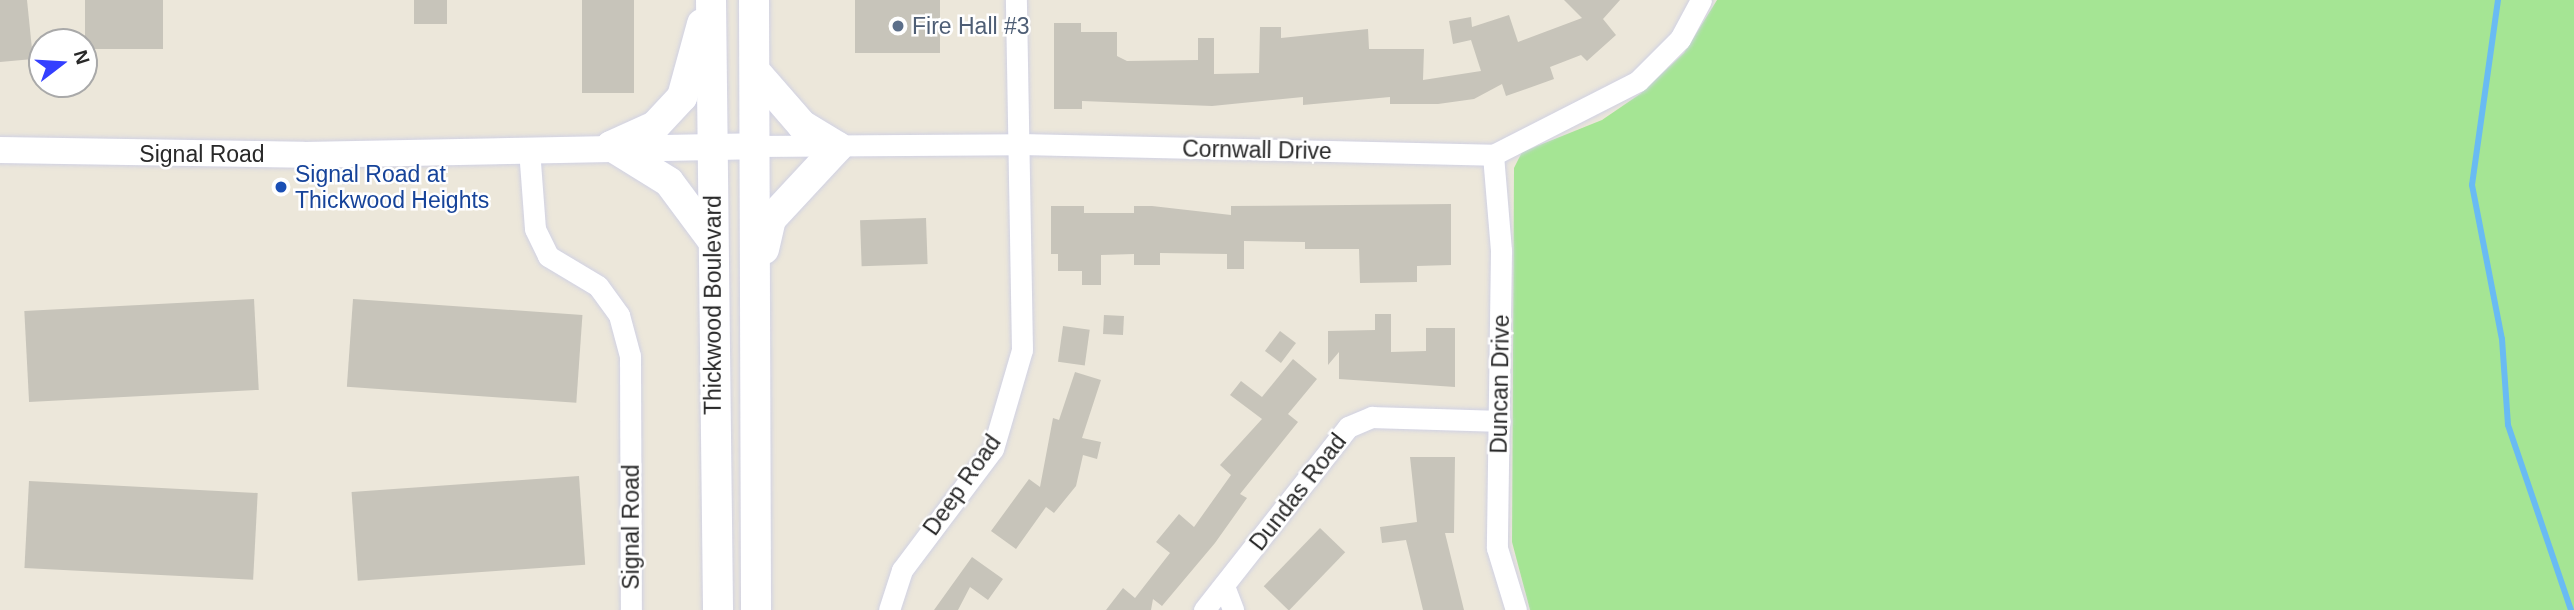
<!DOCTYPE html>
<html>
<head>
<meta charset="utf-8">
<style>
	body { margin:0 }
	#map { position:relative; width:2574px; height:610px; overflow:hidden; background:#ece7da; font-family:Helvetica,sans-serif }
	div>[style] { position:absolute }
	.green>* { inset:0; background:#a5e594 }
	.stream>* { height:6px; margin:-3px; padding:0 3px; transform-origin:3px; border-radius:3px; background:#69bbf3 }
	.building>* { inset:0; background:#c7c4ba; transform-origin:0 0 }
	.roads { filter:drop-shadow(0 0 2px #d0d1e3) drop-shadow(0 0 2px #d0d1e3) }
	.minor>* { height:21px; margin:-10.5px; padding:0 10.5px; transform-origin:10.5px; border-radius:10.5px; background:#fff }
	.tertiary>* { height:26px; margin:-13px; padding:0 13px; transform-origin:13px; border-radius:13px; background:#fff }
	.secondary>* { height:30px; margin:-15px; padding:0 15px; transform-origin:15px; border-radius:15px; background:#fff }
	.dots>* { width:19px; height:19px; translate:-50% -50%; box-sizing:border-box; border:4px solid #fff; border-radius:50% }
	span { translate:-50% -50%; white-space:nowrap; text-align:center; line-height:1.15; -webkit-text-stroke:5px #fff; paint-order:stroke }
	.service-label { font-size:23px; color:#4e5e75 }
	.left { translate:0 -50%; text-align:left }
	.street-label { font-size:23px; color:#292929 }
	.transit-label { font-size:23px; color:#164399 }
	.north { position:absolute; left:28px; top:28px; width:70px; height:70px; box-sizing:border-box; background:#fff; border:2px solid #a9a9a9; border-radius:50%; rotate:73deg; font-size:19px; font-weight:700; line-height:28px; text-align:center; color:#292929 }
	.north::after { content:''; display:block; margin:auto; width:24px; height:32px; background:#343fff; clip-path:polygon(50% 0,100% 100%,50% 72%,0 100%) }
</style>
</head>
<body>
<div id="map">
	<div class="green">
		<i style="clip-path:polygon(1717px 0,2574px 0,2574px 610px,1530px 610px,1512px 542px,1514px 168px,1522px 152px,1602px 120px,1640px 94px,1684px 53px)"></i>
	</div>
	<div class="stream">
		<i style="left:2498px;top:0;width:187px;rotate:98deg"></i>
		<i style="left:2472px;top:185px;width:157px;rotate:79deg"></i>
		<i style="left:2502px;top:339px;width:86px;rotate:86deg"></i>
		<i style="left:2508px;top:425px;width:195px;rotate:71.2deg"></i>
	</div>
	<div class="building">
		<i style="clip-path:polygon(0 0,27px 0,33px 59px,0 62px)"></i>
		<i style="left:85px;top:0;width:78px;height:49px"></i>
		<i style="left:414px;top:0;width:33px;height:24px"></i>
		<i style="left:582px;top:0;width:52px;height:93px"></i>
		<i style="left:855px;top:0;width:85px;height:53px"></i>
		<i style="clip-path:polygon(1564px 0,1620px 0,1603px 19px,1616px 35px,1587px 61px,1581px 55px,1550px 67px,1554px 79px,1506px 96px,1502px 84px,1474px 99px,1438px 104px,1390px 104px,1390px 97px,1303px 105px,1303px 97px,1212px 106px,1082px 101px,1082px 109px,1054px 109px,1054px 23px,1081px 23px,1081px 32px,1117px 32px,1117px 56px,1127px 61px,1198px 60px,1198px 38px,1214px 38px,1214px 74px,1259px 73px,1260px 27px,1281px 27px,1281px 38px,1368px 29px,1369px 49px,1424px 49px,1423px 80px,1481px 71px,1471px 40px,1453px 44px,1449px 21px,1471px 17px,1472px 27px,1509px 15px,1518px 42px,1582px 18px)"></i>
		<i style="clip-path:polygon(1451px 204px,1451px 265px,1417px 266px,1417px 282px,1360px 283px,1359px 249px,1305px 249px,1305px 242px,1244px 241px,1244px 269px,1227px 269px,1227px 254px,1160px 253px,1160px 265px,1134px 265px,1134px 254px,1101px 255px,1101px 285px,1082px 285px,1082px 271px,1058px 271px,1058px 254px,1051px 254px,1051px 206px,1084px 206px,1084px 213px,1134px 213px,1134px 206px,1152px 206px,1231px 215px,1231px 206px)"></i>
		<i style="left:926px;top:218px;width:46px;height:66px;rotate:88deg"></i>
		<i style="left:254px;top:299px;width:91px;height:230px;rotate:87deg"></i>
		<i style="left:353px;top:299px;width:230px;height:88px;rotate:4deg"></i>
		<i style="clip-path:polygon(1375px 314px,1391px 314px,1391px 352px,1426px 351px,1426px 328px,1455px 328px,1455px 387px,1339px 379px,1339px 352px,1328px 365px,1328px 331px,1375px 330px)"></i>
		<i style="left:1104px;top:315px;width:20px;height:19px;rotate:3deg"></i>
		<i style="left:1063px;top:326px;width:27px;height:36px;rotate:8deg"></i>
		<i style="left:1280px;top:331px;width:20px;height:25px;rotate:37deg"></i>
		<i style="clip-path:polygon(1293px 359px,1317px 379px,1288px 414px,1298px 422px,1240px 494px,1247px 498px,1215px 543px,1162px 606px,1153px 599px,1151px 610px,1106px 610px,1123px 588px,1135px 598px,1170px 553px,1156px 542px,1179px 514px,1194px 527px,1231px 475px,1220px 465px,1262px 419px,1230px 395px,1241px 381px,1262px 397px)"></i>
		<i style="clip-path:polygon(1075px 372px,1101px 380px,1082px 438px,1101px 442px,1097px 459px,1083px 455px,1076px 486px,1054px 513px,1046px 507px,1016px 549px,991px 531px,1029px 479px,1040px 487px,1053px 418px,1059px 420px)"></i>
		<i style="clip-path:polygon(1410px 457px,1455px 457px,1454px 533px,1445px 533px,1464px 610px,1423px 610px,1406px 540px,1382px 543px,1380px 527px,1417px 522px)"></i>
		<i style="left:579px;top:476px;width:89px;height:228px;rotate:86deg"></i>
		<i style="left:29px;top:481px;width:229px;height:87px;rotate:3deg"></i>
		<i style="left:1320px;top:528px;width:35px;height:81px;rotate:44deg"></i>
		<i style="clip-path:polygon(972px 557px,1003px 579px,988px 600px,970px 587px,958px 610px,934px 610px)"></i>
	</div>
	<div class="roads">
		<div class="minor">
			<i style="left:754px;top:146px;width:266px;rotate:-0.4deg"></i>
			<i style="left:1020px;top:144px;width:473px;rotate:1.3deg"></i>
			<i style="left:1493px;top:155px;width:163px;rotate:-27deg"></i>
			<i style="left:1638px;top:81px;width:59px;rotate:-45deg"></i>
			<i style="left:1680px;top:39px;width:44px;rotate:-61.7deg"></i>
			<i style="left:529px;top:149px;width:80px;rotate:85.7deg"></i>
			<i style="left:535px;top:229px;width:30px;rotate:64deg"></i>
			<i style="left:548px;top:256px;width:58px;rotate:31deg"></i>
			<i style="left:598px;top:286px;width:36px;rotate:54deg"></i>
			<i style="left:619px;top:315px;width:42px;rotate:75deg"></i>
			<i style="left:630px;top:356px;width:254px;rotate:89.8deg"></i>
			<i style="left:1493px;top:155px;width:96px;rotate:85.2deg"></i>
			<i style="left:1501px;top:251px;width:297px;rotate:90.8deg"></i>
			<i style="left:1497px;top:548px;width:65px;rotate:73deg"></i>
			<i style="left:1224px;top:586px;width:26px;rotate:69deg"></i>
			<i style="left:889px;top:610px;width:42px;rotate:-72deg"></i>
			<i style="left:902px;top:570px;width:151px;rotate:-53.1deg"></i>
			<i style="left:993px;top:449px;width:103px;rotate:-73.7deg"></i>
			<i style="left:1022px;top:350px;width:350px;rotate:-91deg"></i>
			<i style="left:1204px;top:610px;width:233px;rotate:-51.8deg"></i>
			<i style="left:1348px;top:427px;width:26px;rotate:-23deg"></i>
			<i style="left:1372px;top:417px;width:128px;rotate:1.8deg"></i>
		</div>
		<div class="tertiary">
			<i style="left:0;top:150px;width:303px;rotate:0.9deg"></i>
			<i style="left:303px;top:155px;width:451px;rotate:-1.1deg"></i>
		</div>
		<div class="secondary">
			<i style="left:711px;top:0;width:610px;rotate:89.34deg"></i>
			<i style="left:754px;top:0;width:610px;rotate:89.81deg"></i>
			<i style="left:755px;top:71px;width:72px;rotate:49deg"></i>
			<i style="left:802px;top:125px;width:42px;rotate:31.4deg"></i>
			<i style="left:838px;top:147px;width:98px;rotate:132.9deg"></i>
			<i style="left:771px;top:219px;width:31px;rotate:103deg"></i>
			<i style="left:611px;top:146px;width:48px;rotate:-24.4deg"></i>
			<i style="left:655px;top:126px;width:40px;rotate:-47deg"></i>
			<i style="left:682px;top:97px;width:76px;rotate:-74.7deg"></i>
			<i style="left:611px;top:146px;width:68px;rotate:31.8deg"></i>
			<i style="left:669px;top:182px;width:72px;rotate:53.4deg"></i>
		</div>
	</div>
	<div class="dots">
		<i style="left:898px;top:26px;background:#5c6f8a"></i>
		<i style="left:281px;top:187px;background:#1a4fb4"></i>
	</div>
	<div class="service-label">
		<span class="left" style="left:912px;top:26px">Fire Hall #3</span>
	</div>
	<div class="street-label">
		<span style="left:1257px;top:150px;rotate:1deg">Cornwall Drive</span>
		<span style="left:202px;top:154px">Signal Road</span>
		<span style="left:713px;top:305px;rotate:-90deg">Thickwood Boulevard</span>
		<span style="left:1500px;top:384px;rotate:-89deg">Duncan Drive</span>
		<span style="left:962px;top:485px;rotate:-55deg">Deep Road</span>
		<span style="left:1298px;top:492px;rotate:-52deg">Dundas Road</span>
		<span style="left:631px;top:527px;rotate:-90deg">Signal Road</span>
	</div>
	<div class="transit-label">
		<span class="left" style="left:295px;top:187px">Signal Road at<br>Thickwood Heights</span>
	</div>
	<div class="north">N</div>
</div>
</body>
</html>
